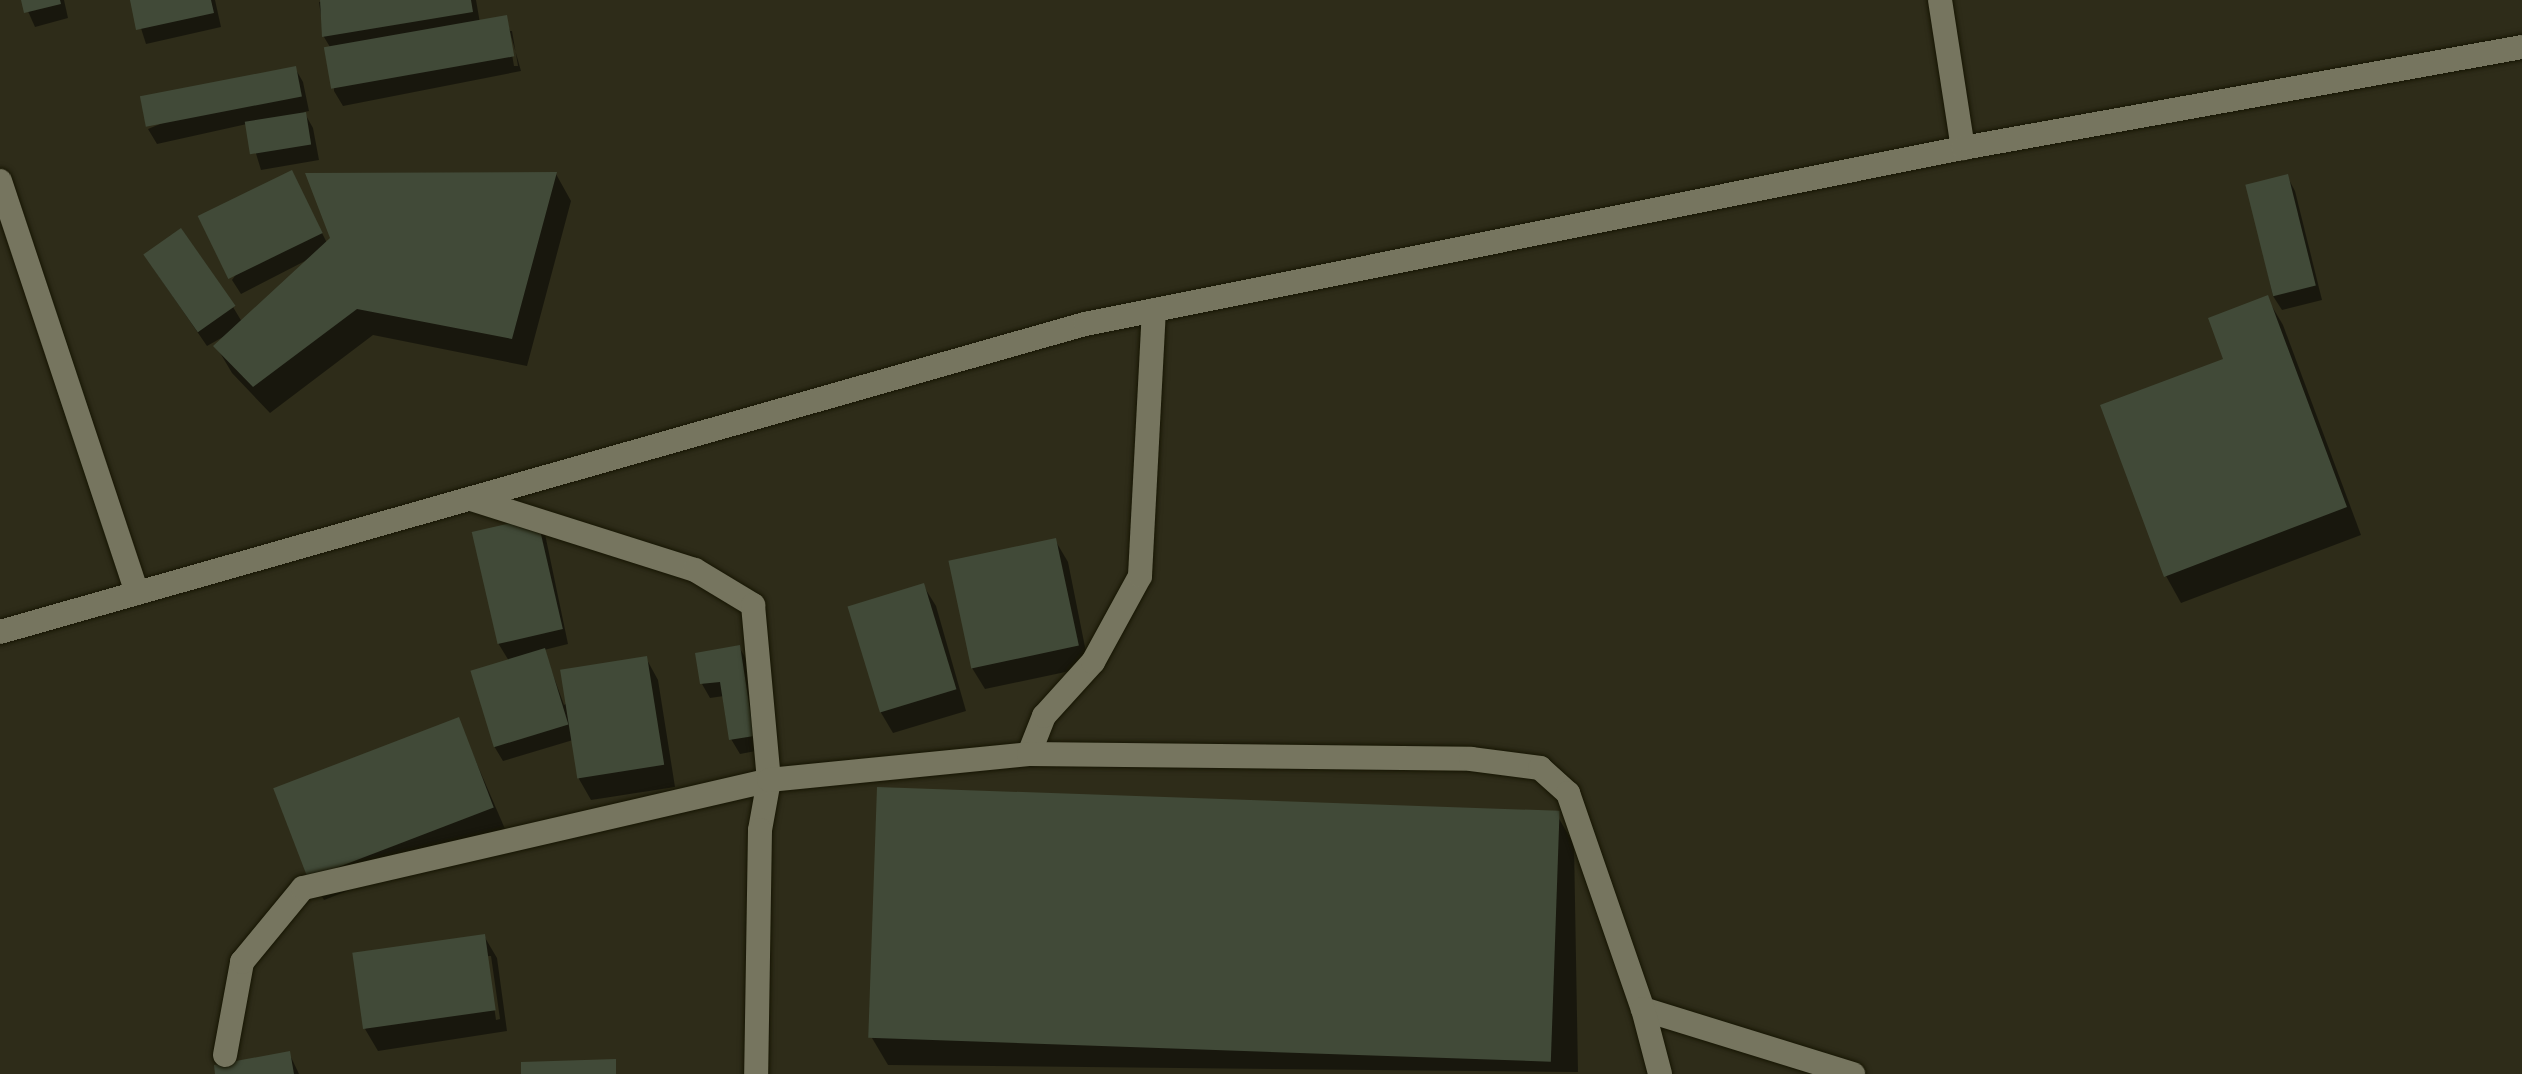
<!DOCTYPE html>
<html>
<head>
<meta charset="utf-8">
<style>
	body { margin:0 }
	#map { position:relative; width:2522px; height:1074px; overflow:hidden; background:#2e2c19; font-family:"Crimson Pro",serif }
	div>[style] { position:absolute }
	.shadow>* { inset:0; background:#0007 }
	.building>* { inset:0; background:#414a38; transform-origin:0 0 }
	.roads { filter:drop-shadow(0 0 2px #161503) drop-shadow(0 0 2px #161503) }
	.minor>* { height:24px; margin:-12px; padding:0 12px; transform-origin:12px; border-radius:12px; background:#76755f }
	.tertiary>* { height:24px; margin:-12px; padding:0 12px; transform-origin:12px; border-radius:12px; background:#76755f }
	span { translate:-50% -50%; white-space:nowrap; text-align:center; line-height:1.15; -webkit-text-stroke:6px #15140c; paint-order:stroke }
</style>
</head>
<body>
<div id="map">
	<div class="shadow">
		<i style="clip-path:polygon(23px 0,64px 0,68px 18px,35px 27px)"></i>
		<i style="clip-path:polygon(132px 0,215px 0,221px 27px,146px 44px)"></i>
		<i style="clip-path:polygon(evenodd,332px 0,476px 0,480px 23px,506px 18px,521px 71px,343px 106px,334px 91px,333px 52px,324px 37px,319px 2px,332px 0,508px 31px,512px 31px,518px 66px,514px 66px,508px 31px)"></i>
		<i style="clip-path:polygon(295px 68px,303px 82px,309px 111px,304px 112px,313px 128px,319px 160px,261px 170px,247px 124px,157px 144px,148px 129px)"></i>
		<i style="clip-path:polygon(556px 174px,571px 201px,527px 366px,373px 335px,270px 413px,232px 373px,216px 346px,230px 333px,207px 346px,154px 269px,233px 307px,242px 322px,307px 260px,241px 294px,232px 280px,299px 187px,327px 243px)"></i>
		<i style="clip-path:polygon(2287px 176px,2295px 191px,2322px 300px,2282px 310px,2273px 296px,2248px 186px)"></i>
		<i style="clip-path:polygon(2267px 298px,2283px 325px,2361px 535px,2181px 603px,2166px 576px,2225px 360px)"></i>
		<i style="clip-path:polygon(536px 520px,545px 534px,568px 644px,544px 650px,564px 705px,646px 658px,658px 680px,675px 787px,591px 800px,579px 779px,573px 740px,503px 761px,494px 746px,509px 661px,498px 643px)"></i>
		<i style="clip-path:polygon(1055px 540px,1068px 562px,1089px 667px,985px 689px,972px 668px)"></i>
		<i style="clip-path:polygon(923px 585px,936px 606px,966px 711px,893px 733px,880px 711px)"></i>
		<i style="clip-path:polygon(739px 647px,748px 662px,761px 750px,740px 754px,731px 739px,724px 696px,710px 698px,702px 684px)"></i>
		<i style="clip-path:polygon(458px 720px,505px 829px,324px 900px,312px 879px)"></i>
		<i style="clip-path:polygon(1558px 817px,1574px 844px,1578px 1072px,888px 1065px,872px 1038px)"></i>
		<i style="clip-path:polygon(evenodd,484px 936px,497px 958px,507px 1031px,378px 1051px,365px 1029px,484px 936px,487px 956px,491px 956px,500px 1019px,496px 1020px,487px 956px)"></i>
		<i style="clip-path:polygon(289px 1053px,299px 1074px,217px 1074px)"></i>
	</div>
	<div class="building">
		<i style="clip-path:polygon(21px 0,60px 0,61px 4px,24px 13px)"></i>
		<i style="clip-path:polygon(130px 0,211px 0,214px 13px,136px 30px)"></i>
		<i style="clip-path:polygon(320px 0,471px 0,473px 12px,322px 37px)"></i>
		<i style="left:507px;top:15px;width:42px;height:186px;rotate:80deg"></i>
		<i style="left:296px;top:66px;width:31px;height:159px;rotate:79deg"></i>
		<i style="left:306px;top:112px;width:33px;height:62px;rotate:81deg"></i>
		<i style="left:292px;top:170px;width:70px;height:105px;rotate:64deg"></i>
		<i style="clip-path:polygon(557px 172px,512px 339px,357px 309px,253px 387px,213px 346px,330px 238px,305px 173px)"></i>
		<i style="left:2288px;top:174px;width:115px;height:44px;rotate:76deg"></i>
		<i style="left:181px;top:228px;width:95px;height:46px;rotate:55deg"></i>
		<i style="clip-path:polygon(2268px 295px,2347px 507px,2164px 577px,2100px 405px,2223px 359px,2208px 318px)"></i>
		<i style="left:537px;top:517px;width:115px;height:67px;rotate:77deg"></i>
		<i style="left:1056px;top:538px;width:110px;height:110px;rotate:78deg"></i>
		<i style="left:924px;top:583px;width:111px;height:80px;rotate:73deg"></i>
		<i style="clip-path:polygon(740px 645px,754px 736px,729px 740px,720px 682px,700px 684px,695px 653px)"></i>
		<i style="left:545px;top:648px;width:80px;height:78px;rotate:73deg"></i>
		<i style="left:647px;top:656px;width:110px;height:88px;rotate:81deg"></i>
		<i style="left:459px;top:717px;width:97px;height:199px;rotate:69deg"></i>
		<i style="left:877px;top:787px;width:683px;height:251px;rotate:2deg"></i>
		<i style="left:485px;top:934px;width:77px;height:134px;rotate:82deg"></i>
		<i style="clip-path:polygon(290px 1051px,294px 1074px,215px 1074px,214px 1065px)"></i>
		<i style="clip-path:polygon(616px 1059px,616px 1074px,521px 1074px,521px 1062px)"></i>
	</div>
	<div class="roads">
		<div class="minor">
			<i style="left:1940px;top:0;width:150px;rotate:81.2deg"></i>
			<i style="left:0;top:181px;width:434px;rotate:71.6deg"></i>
			<i style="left:471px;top:499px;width:235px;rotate:17.6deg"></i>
			<i style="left:695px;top:570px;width:68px;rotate:31.1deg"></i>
			<i style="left:753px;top:605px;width:176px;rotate:84.8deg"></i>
			<i style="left:769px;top:780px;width:51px;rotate:100.2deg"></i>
			<i style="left:760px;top:830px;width:244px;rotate:90.9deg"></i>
			<i style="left:1029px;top:754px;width:41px;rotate:-68.5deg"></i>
			<i style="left:1044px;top:716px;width:73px;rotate:-47.8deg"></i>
			<i style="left:1093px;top:662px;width:98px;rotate:-61.3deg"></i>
			<i style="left:1140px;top:576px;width:266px;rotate:-87deg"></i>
			<i style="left:1643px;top:1009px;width:220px;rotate:17.2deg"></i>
			<i style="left:225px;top:1055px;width:95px;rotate:-79.6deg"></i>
			<i style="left:242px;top:962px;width:96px;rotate:-50.5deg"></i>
			<i style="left:303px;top:888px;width:478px;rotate:-13deg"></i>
			<i style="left:769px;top:780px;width:261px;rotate:-5.7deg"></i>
			<i style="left:1029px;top:754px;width:442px;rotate:0.6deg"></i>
			<i style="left:1471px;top:759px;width:70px;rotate:7.4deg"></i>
			<i style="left:1540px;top:768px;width:38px;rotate:42deg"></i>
			<i style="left:1568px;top:793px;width:229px;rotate:70.9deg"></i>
			<i style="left:1643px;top:1009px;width:67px;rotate:75.3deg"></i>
		</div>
		<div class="tertiary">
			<i style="left:0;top:632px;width:1128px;rotate:-15.85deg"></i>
			<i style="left:1085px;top:324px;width:895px;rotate:-11.34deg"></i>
			<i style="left:1963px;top:148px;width:568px;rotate:-10.24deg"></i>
		</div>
	</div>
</div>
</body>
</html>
